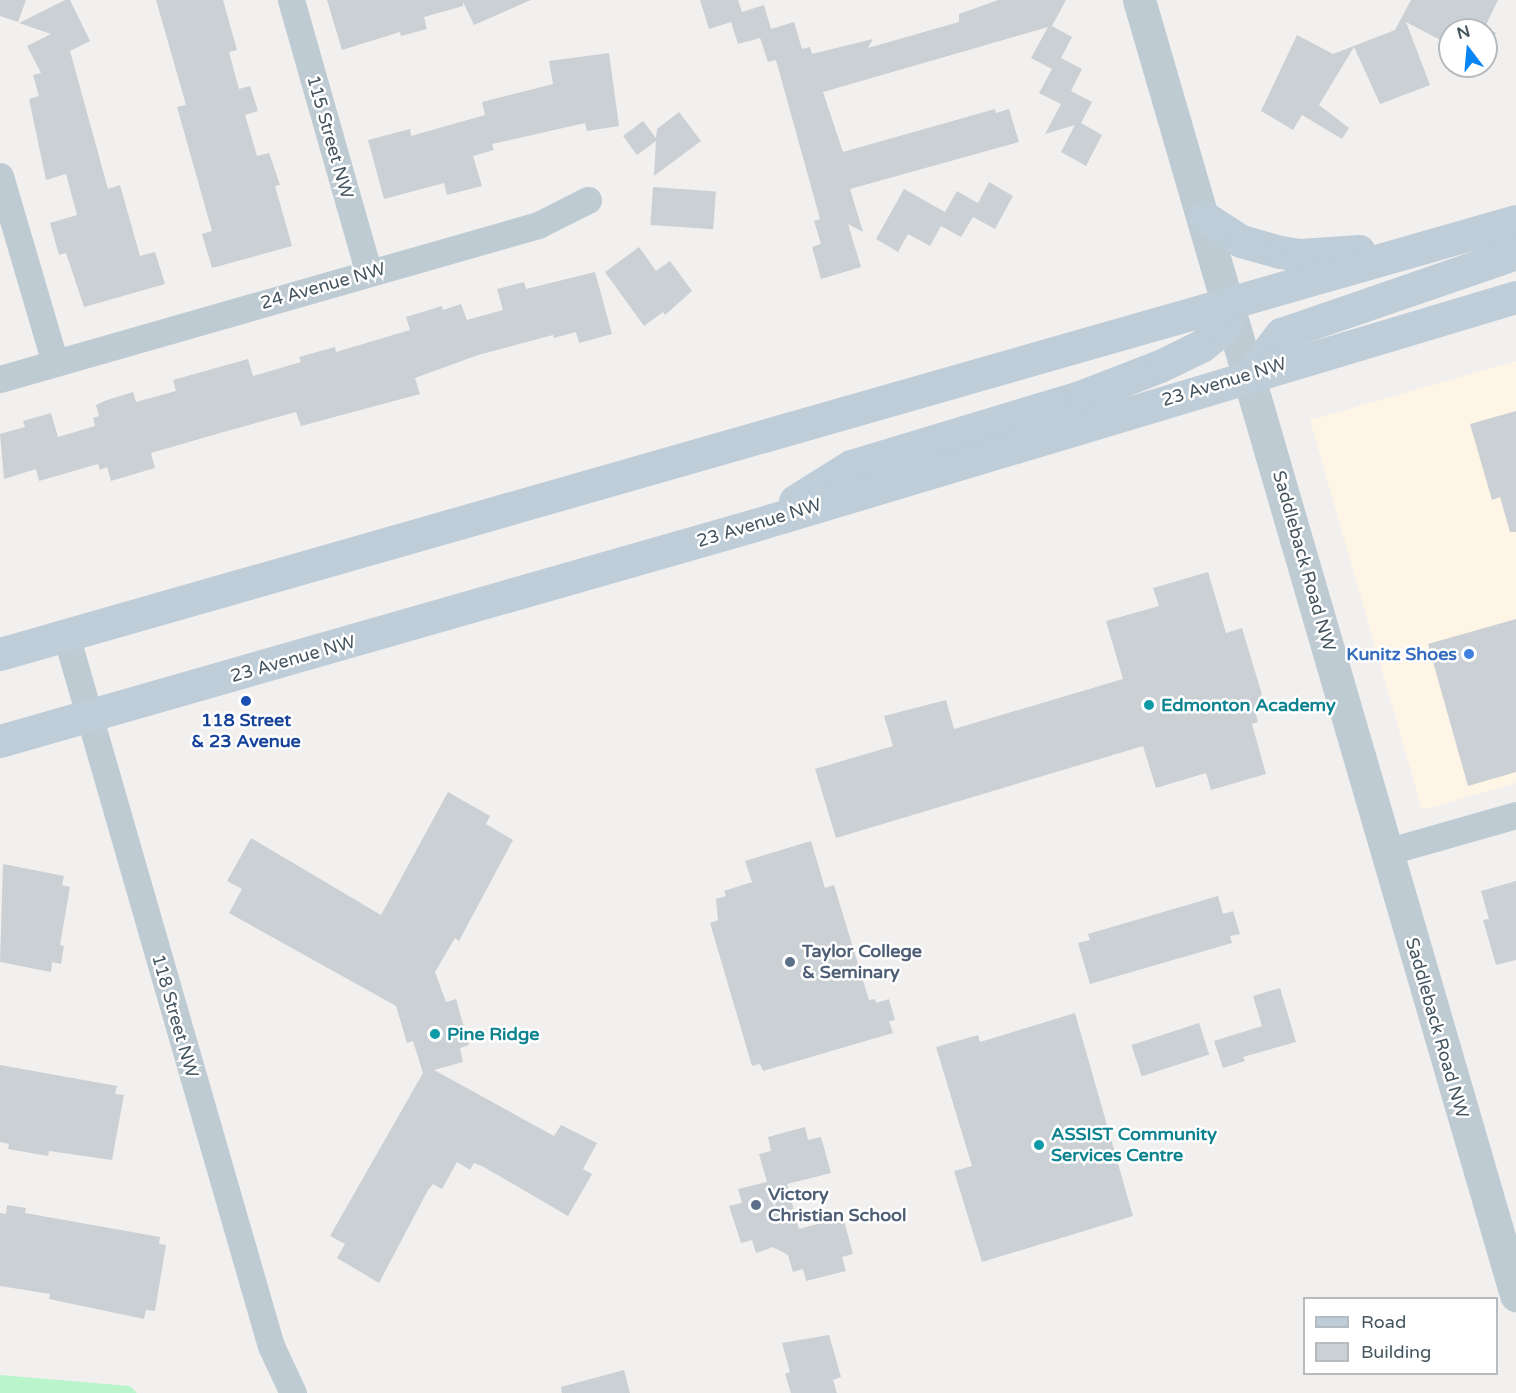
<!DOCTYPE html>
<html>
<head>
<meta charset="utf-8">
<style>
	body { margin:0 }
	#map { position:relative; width:1516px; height:1393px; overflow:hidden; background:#f2efef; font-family:"Varela Round",sans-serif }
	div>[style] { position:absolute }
	.commercial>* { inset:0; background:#fef5e7 }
	.green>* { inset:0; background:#b9f4ca }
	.building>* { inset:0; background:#cad0d4; transform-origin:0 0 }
	.minor>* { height:27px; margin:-13.5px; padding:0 13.5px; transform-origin:13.5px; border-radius:13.5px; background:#becbd3 }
	.tertiary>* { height:33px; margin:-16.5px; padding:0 16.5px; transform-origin:16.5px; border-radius:16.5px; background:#becbd3 }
	.secondary>* { height:33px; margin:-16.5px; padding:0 16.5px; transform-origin:16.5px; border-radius:16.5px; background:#becdd8 }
	.dots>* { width:16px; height:16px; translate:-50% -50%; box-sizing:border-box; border:3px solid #fff; border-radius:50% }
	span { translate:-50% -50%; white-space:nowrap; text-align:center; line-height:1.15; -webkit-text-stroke:5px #fff; paint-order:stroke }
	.street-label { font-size:18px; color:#45555f }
	.shop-label { font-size:18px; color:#366cbe; font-weight:700 }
	.right { translate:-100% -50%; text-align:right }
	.culture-label { font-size:18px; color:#0d838f; font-weight:700 }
	.left { translate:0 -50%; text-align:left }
	.transit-label { font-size:18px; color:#164399; font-weight:700 }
	.service-label { font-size:18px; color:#4e5e75; font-weight:700 }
	.legend { position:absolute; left:1303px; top:1297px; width:195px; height:78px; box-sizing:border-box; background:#fff; border:2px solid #b5bbbf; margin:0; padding:8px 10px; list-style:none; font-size:18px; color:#45555f }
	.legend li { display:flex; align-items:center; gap:12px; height:30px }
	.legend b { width:30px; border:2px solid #b5bbbf }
	.north { position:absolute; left:1438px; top:18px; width:60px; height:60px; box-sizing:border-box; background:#fff; border:2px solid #b5bbbf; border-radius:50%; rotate:344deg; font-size:16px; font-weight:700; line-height:24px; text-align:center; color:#45555f }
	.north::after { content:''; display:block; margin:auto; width:21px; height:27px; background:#0785f4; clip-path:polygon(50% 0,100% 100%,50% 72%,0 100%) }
</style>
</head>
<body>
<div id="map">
	<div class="commercial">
		<i style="clip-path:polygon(1516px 361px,1516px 783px,1422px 810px,1310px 420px)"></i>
	</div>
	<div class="green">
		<i style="clip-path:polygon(0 1375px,130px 1386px,137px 1393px,0 1393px)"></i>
	</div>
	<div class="building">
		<i style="clip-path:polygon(0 0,26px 0,18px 22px,0 16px)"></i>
		<i style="clip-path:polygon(65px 0,70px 0,90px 41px,70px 51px,108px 189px,120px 185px,140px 256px,155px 252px,165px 284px,84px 307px,66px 253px,59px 255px,50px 223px,77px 215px,66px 174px,46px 180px,29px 99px,39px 96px,33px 75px,41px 73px,27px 46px,51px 34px,19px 23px)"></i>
		<i style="clip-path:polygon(156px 0,223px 0,237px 50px,229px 52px,239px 89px,250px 86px,258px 111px,245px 115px,257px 156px,269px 153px,273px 164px,280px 185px,275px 186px,292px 246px,212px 268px,202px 234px,212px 231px,177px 107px,186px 105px)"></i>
		<i style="clip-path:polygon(327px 0,531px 0,474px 25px,463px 2px,463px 6px,424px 17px,427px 29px,401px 36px,400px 32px,342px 50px)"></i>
		<i style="clip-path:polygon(700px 0,738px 0,742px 12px,764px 5px,771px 29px,794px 22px,802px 49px,810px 47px,812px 54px,873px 39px,868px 48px,959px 22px,959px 14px,998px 0,1066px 0,1052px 26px,1072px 37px,1061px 58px,1082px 69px,1071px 91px,1092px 102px,1081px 123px,1102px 135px,1086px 166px,1061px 152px,1075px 125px,1045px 134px,1061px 104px,1039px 93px,1052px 69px,1031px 58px,1048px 27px,823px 92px,843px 152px,995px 109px,996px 113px,1009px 109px,1019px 142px,850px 189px,863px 232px,848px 224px,861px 267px,821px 279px,812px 247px,821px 244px,814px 221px,820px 219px,776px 60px,768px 62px,760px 38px,738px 44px,731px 22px,709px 29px)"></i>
		<i style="clip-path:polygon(1411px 0,1498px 0,1485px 27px,1496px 33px,1486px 51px,1486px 30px,1450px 30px,1450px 45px,1406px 22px,1430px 85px,1380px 104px,1354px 47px,1319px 105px,1349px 128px,1342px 139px,1302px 115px,1293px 130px,1261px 111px,1297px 35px,1333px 54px,1395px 30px)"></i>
		<i style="clip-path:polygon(609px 53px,619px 126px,587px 131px,585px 123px,492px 144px,494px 150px,473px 156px,482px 186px,447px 195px,444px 183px,384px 199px,368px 140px,410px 129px,411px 136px,485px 115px,482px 102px,553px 84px,549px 61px)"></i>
		<i style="clip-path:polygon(679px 112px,701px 141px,654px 176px,656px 141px,637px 155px,623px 136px,643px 121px,656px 138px,657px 129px)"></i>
		<i style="clip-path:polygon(989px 182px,1013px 196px,995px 229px,973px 217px,961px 237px,941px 226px,930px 246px,908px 234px,898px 252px,876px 239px,904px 189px,945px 212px,957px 191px,978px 203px)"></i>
		<i style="left:653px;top:187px;width:63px;height:38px;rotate:4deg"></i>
		<i style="clip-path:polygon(639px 247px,656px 271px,670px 261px,692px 291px,665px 315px,663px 312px,644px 326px,605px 272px)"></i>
		<i style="clip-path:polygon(595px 272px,612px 334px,579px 343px,576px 332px,554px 338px,553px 335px,478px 355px,415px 378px,420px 394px,301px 426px,296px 412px,220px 433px,151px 453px,155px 468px,111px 481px,107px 467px,100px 470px,98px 464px,39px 481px,36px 469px,4px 479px,0 434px,25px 427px,23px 421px,51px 413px,58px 437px,95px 426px,93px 418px,99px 416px,96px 405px,107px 400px,133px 392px,136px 402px,176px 391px,173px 380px,248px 359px,253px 376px,301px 362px,299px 357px,335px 347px,336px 352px,410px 330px,406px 317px,442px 306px,443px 310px,461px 304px,467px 320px,503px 310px,497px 289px,524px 282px,526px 289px)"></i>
		<i style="clip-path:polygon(1516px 411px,1516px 532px,1510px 532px,1500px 497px,1492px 500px,1470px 424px)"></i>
		<i style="clip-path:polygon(1208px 572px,1226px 633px,1242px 628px,1266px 708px,1255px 711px,1258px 722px,1252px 724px,1266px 774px,1211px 790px,1206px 773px,1156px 788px,1143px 746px,836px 838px,815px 769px,893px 746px,884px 716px,946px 700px,954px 729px,1123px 679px,1106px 621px,1159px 606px,1153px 588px)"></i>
		<i style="clip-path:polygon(1516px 619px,1516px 772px,1468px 786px,1428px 644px)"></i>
		<i style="clip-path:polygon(448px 792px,490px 816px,486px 824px,513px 840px,459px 941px,455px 938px,435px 972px,446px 1002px,456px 999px,469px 1045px,460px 1048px,463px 1062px,434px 1070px,554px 1136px,561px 1125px,597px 1143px,583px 1169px,592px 1174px,568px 1216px,482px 1166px,474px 1163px,470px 1170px,457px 1162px,442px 1189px,433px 1184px,428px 1190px,379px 1283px,337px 1258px,345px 1244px,330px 1236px,423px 1073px,413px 1041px,407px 1043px,396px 1006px,229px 913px,242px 889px,227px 881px,251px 838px,381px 915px)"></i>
		<i style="clip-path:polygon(811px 841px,825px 888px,834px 885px,869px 1000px,875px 999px,876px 1003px,889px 999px,895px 1020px,889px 1021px,893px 1033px,763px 1071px,760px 1064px,752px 1066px,710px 923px,718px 920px,716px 899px,726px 896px,724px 891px,752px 882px,745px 861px)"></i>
		<i style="clip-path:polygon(3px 864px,64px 876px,62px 885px,70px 887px,60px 945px,64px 946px,61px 964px,52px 962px,51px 972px,0 962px)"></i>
		<i style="clip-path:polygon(1516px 881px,1516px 960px,1496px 965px,1483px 920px,1489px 919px,1481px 891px)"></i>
		<i style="clip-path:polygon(1218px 896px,1223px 914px,1233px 911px,1240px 934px,1230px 936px,1232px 943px,1090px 984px,1078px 943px,1090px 940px,1088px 934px)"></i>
		<i style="clip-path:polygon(1280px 988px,1296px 1042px,1243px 1057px,1245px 1061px,1223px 1068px,1214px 1041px,1262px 1026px,1253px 996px)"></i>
		<i style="clip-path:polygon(1075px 1013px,1133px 1216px,982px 1262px,954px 1171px,972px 1166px,936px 1047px,978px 1035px,980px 1042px)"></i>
		<i style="left:1199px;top:1023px;width:33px;height:71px;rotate:72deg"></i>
		<i style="clip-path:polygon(0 1065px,117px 1086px,115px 1094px,124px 1095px,112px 1160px,49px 1151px,48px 1156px,8px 1149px,9px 1144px,0 1142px)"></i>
		<i style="clip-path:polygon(805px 1127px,808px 1140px,821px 1137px,831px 1173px,787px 1184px,799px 1229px,843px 1217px,853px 1254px,842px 1257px,846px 1271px,806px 1281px,803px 1269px,793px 1272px,788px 1255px,773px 1247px,756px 1253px,752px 1240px,741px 1243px,729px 1206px,742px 1203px,738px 1189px,767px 1182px,759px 1154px,771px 1151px,768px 1137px)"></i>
		<i style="clip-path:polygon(7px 1205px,26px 1208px,25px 1213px,160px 1237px,159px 1244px,166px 1245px,155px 1311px,146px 1310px,144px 1319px,49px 1299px,50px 1294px,0 1286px,0 1213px,6px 1214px)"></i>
		<i style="clip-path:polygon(829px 1335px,841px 1377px,833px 1380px,837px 1393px,791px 1393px,785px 1374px,790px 1372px,782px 1343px)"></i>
		<i style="clip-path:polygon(624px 1370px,630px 1393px,562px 1393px,561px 1387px)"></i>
	</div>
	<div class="minor">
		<i style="left:291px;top:0;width:284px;rotate:74.1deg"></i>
		<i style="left:0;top:176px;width:195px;rotate:73.6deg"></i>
		<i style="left:0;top:379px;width:560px;rotate:-15.97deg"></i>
		<i style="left:538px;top:225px;width:56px;rotate:-26.6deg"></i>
		<i style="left:66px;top:635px;width:740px;rotate:73.92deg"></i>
		<i style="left:271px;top:1346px;width:52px;rotate:64.9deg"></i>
		<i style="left:1386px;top:852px;width:135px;rotate:-15.9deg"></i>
	</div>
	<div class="tertiary">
		<i style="left:1139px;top:0;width:1349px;rotate:73.77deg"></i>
	</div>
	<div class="secondary">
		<i style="left:1204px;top:217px;width:44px;rotate:33deg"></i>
		<i style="left:1241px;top:241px;width:41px;rotate:15.8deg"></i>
		<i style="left:1280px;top:252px;width:20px;rotate:9deg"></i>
		<i style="left:1300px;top:255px;width:59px;rotate:-3.9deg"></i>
		<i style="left:1250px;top:374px;width:51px;rotate:-52.2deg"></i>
		<i style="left:1281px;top:334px;width:249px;rotate:-19deg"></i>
		<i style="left:795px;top:501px;width:66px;rotate:-32deg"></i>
		<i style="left:851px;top:466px;width:239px;rotate:-16.8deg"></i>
		<i style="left:1080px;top:397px;width:86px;rotate:-21.2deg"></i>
		<i style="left:1160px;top:366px;width:46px;rotate:-26deg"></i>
		<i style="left:1201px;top:346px;width:29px;rotate:-38deg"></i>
		<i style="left:1224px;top:328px;width:25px;rotate:-79deg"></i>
		<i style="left:0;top:654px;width:1577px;rotate:-15.94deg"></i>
		<i style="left:0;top:741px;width:785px;rotate:-15.97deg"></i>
		<i style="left:755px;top:525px;width:794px;rotate:-16.68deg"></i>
	</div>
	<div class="dots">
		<i style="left:1469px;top:654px;background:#3f7fe0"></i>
		<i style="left:246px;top:701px;background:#1a4fb4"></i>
		<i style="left:1149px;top:705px;background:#0f9aa8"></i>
		<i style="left:790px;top:962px;background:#5c6f8a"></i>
		<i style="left:435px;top:1034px;background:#0f9aa8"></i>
		<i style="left:1039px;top:1145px;background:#0f9aa8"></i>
		<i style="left:756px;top:1205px;background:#5c6f8a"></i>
	</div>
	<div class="street-label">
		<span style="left:330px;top:137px;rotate:74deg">115 Street NW</span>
		<span style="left:323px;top:286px;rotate:-16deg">24 Avenue NW</span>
		<span style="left:1224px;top:382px;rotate:-17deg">23 Avenue NW</span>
		<span style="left:759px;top:523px;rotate:-17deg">23 Avenue NW</span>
		<span style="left:1304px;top:561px;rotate:74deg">Saddleback Road NW</span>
		<span style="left:293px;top:659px;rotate:-16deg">23 Avenue NW</span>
		<span style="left:175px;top:1016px;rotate:74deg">118 Street NW</span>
		<span style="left:1437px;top:1028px;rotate:74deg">Saddleback Road NW</span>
	</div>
	<div class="shop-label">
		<span class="right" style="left:1457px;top:654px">Kunitz Shoes</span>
	</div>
	<div class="culture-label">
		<span class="left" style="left:1161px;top:705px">Edmonton Academy</span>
		<span class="left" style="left:447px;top:1034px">Pine Ridge</span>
		<span class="left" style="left:1051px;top:1145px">ASSIST Community<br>Services Centre</span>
	</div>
	<div class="transit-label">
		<span style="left:246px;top:731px">118 Street<br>&amp; 23 Avenue</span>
	</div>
	<div class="service-label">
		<span class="left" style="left:802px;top:962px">Taylor College<br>&amp; Seminary</span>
		<span class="left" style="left:768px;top:1205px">Victory<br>Christian School</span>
	</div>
	<ul class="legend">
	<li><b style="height:8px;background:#becdd8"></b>Road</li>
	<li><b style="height:16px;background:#cad0d4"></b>Building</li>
	</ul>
	<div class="north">N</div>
</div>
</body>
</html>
